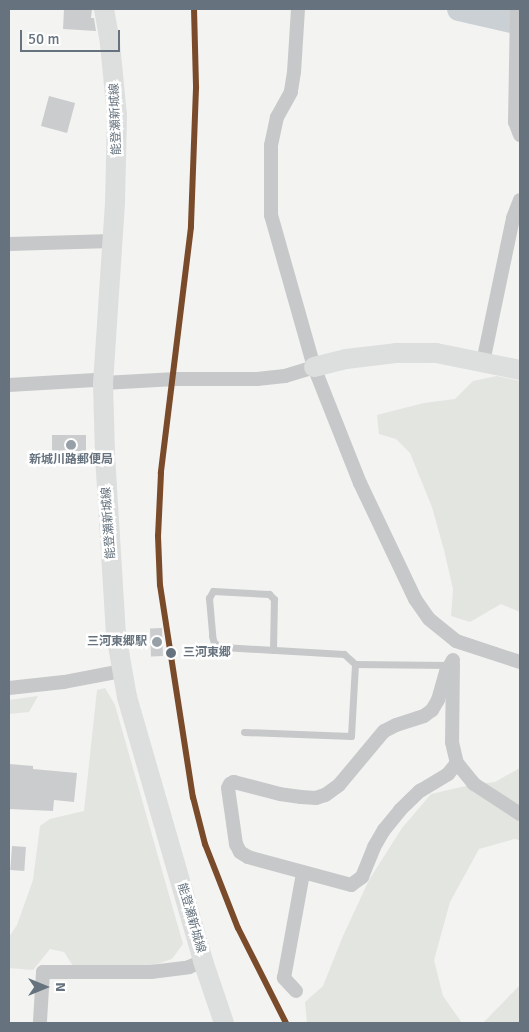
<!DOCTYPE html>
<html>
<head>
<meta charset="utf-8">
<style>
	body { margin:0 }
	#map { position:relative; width:529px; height:1032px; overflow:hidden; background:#f3f3f2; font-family:Signika,"Noto Sans JP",sans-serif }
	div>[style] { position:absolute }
	.green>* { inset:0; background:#e2e5e0 }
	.river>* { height:24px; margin:-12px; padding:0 12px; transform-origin:12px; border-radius:12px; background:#cad0d3 }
	.building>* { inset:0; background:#cbcccd; transform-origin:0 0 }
	.lane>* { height:7px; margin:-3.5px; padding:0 3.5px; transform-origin:3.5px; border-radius:3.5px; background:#c7c8c9 }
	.street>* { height:14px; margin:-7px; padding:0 7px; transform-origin:7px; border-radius:7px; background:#c7c8c9 }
	.secondary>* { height:20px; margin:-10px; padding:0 10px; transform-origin:10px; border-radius:10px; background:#dddede }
	.rail-1>* { height:6px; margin:-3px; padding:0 3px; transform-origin:3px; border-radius:3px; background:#7a4b2a }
	.dots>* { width:14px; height:14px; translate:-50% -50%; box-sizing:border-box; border:2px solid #fff; border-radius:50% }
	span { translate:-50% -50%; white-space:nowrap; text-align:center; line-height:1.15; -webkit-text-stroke:5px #fff; paint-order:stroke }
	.street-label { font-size:12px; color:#66737e }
	.poi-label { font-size:12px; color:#66737e; font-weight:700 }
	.right { translate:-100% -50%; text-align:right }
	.stop-label { font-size:12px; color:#66737e; font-weight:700 }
	.left { translate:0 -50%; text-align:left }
	.frame { position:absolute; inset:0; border:10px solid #66737e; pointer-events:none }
	.north { position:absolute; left:20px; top:962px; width:50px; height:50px; -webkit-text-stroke:4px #fff; paint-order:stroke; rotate:90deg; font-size:14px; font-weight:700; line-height:20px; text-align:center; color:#66737e }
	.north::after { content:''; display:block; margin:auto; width:18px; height:22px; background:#66737e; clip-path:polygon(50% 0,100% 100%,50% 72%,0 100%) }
	.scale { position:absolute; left:20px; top:30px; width:100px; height:22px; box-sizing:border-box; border:2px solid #66737e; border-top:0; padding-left:6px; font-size:15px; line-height:18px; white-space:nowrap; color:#66737e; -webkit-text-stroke:4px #fff; paint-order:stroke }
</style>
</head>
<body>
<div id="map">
	<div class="green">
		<i style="clip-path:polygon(497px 376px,520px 381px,520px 612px,501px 604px,470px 622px,451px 616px,453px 589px,444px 550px,432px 507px,410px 453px,396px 439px,379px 434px,377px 415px,424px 403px,455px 399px,473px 381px)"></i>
		<i style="clip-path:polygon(105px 688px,115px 705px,183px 944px,172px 959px,136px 971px,73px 966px,64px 952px,50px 949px,33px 970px,9px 968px,9px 937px,17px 925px,33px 880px,40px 826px,50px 819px,84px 811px,97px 690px)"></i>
		<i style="clip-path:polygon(38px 696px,29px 712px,9px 714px,9px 700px)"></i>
		<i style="clip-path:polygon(520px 768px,520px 840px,514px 839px,479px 849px,450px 902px,434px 960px,443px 996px,462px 1023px,307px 1023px,305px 1002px,323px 986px,343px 936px,369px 880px,402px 828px,431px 794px,470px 785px,495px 782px)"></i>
		<i style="clip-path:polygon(520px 985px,520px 1023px,478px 1023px,484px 1022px)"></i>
	</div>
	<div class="river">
		<i style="left:459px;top:9px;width:63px;rotate:12.9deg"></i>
	</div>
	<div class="building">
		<i style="clip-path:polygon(64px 9px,92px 9px,91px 18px,94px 18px,96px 31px,63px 29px)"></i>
		<i style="left:49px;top:96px;width:27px;height:31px;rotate:15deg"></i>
		<i style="left:52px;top:435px;width:34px;height:22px"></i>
		<i style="left:162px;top:628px;width:28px;height:12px;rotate:88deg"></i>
		<i style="clip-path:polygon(9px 764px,33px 766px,33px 769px,77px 773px,74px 802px,54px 800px,53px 811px,9px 809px)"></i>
		<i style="left:12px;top:846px;width:14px;height:24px;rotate:4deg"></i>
	</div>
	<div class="lane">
		<i style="left:273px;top:650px;width:51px;rotate:-88.9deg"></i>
		<i style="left:274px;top:599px;width:7px;rotate:-135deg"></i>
		<i style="left:269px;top:594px;width:56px;rotate:-176.9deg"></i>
		<i style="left:213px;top:591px;width:8px;rotate:120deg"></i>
		<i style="left:209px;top:598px;width:38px;rotate:85deg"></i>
		<i style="left:212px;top:636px;width:7px;rotate:74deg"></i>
		<i style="left:214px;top:643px;width:9px;rotate:27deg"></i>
		<i style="left:222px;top:647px;width:122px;rotate:3.3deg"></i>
		<i style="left:344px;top:654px;width:15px;rotate:42deg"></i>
		<i style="left:355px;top:664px;width:94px;rotate:0.6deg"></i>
		<i style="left:244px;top:732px;width:107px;rotate:2.1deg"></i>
		<i style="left:351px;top:736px;width:72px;rotate:-86.8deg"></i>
	</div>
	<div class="street">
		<i style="left:298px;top:9px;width:63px;rotate:93.6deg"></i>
		<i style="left:294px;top:72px;width:20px;rotate:99deg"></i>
		<i style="left:291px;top:92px;width:29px;rotate:119deg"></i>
		<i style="left:277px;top:117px;width:29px;rotate:102deg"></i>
		<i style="left:271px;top:145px;width:70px;rotate:90deg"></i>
		<i style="left:271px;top:215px;width:158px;rotate:74.2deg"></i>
		<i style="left:314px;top:367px;width:125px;rotate:68.4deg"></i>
		<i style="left:360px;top:483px;width:128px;rotate:64.6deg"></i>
		<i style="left:415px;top:599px;width:24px;rotate:55deg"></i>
		<i style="left:429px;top:619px;width:35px;rotate:39deg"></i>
		<i style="left:456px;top:641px;width:67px;rotate:18.2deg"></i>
		<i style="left:517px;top:9px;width:113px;rotate:91deg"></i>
		<i style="left:515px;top:122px;width:14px;rotate:69deg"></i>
		<i style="left:9px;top:244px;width:103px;rotate:-1.7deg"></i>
		<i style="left:483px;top:362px;width:147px;rotate:-78.2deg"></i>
		<i style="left:513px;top:218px;width:19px;rotate:-69deg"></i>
		<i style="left:9px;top:385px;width:86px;rotate:-3.3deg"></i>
		<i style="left:95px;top:380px;width:9px;rotate:21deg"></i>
		<i style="left:103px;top:383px;width:73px;rotate:-3.1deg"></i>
		<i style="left:176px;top:379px;width:81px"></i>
		<i style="left:257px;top:379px;width:28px;rotate:-6deg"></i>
		<i style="left:285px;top:376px;width:30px;rotate:-17deg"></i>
		<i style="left:453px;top:660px;width:14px;rotate:120deg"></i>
		<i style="left:446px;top:672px;width:29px;rotate:106deg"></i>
		<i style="left:438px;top:700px;width:12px;rotate:121deg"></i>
		<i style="left:432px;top:710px;width:10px;rotate:143deg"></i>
		<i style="left:424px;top:716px;width:29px;rotate:162deg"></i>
		<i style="left:396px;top:725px;width:13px;rotate:153deg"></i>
		<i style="left:384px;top:731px;width:70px;rotate:129.8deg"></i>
		<i style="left:339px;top:785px;width:17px;rotate:144deg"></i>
		<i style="left:325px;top:795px;width:9px;rotate:162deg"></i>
		<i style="left:316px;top:798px;width:15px;rotate:-176deg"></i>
		<i style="left:301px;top:797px;width:21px;rotate:-172deg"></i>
		<i style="left:280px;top:794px;width:48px;rotate:-165.4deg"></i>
		<i style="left:234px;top:782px;width:4px;rotate:153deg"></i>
		<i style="left:230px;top:784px;width:4px;rotate:117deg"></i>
		<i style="left:228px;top:788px;width:57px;rotate:81.9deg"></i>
		<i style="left:236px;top:844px;width:9px;rotate:63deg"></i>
		<i style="left:240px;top:852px;width:9px;rotate:32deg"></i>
		<i style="left:248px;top:857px;width:107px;rotate:15.2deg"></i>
		<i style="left:351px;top:885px;width:14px;rotate:-36deg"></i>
		<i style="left:362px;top:877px;width:32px;rotate:-68deg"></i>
		<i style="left:374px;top:847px;width:20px;rotate:-60deg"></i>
		<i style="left:384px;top:830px;width:26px;rotate:-51deg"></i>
		<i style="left:400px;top:810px;width:28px;rotate:-44deg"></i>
		<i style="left:420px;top:791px;width:33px;rotate:-31deg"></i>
		<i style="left:448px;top:774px;width:14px;rotate:-51deg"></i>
		<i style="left:453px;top:664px;width:78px;rotate:90.7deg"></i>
		<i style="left:452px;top:742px;width:22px;rotate:77deg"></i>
		<i style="left:457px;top:763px;width:27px;rotate:51deg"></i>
		<i style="left:474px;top:784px;width:55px;rotate:33.1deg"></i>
		<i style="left:9px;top:688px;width:55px;rotate:-6.2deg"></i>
		<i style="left:64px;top:682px;width:58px;rotate:-10.9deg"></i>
		<i style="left:296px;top:991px;width:18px;rotate:-133deg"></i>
		<i style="left:284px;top:978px;width:107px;rotate:-79.7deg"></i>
		<i style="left:40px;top:1021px;width:49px;rotate:-86.5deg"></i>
		<i style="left:43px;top:972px;width:108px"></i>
		<i style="left:151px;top:972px;width:38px;rotate:-7deg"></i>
		<i style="left:189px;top:967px;width:15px;rotate:-23deg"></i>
	</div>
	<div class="secondary">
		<i style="left:104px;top:9px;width:36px;rotate:80deg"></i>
		<i style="left:110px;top:44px;width:71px;rotate:84.4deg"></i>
		<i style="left:117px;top:115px;width:88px;rotate:91.3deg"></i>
		<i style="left:115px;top:203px;width:180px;rotate:93.8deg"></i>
		<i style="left:103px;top:383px;width:72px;rotate:88.4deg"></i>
		<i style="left:105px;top:455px;width:179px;rotate:86.5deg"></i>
		<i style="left:116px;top:634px;width:64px;rotate:80.1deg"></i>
		<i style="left:127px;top:697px;width:275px;rotate:73.9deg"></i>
		<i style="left:203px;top:961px;width:65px;rotate:71.3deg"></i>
		<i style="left:314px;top:367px;width:33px;rotate:-14deg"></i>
		<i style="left:346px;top:359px;width:50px;rotate:-6.8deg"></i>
		<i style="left:396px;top:353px;width:40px"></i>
		<i style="left:436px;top:353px;width:86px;rotate:11.4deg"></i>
	</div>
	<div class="rail-1">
		<i style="left:194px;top:9px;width:79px;rotate:88.5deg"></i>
		<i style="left:196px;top:88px;width:139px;rotate:92.1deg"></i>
		<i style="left:191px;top:227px;width:248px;rotate:97deg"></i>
		<i style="left:161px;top:473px;width:63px;rotate:92.7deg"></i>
		<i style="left:158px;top:536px;width:49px;rotate:87.7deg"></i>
		<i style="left:160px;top:585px;width:215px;rotate:81.2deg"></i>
		<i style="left:193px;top:797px;width:49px;rotate:75.7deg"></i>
		<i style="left:205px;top:844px;width:90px;rotate:68.6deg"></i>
		<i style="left:238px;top:928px;width:106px;rotate:63.2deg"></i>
	</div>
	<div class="dots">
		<i style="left:71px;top:445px;background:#97a0a7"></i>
		<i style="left:157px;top:642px;background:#97a0a7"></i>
		<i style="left:171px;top:653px;background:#66737e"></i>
	</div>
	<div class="street-label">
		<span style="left:116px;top:119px;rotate:-92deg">能登瀬新城線</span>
		<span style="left:109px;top:523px;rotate:-94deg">能登瀬新城線</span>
		<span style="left:191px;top:918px;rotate:74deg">能登瀬新城線</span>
	</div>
	<div class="poi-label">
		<span style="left:71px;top:460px">新城川路郵便局</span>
		<span class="right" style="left:147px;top:642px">三河東郷駅</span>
	</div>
	<div class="stop-label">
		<span class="left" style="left:183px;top:653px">三河東郷</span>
	</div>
	<div class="frame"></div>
	<div class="north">N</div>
	<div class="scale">50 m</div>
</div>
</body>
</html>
